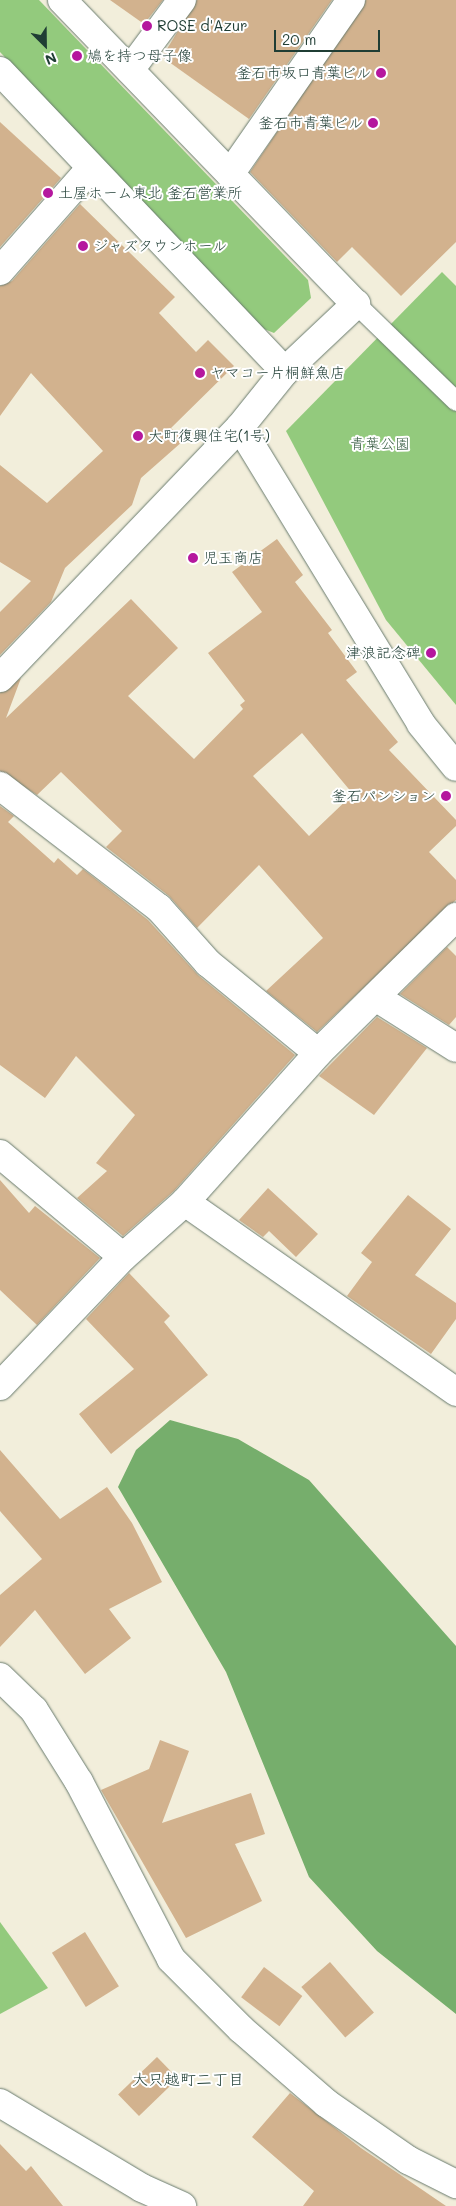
<!DOCTYPE html>
<html>
<head>
<meta charset="utf-8">
<style>
	body { margin:0 }
	#map { position:relative; width:456px; height:2206px; overflow:hidden; background:#f2eedb; font-family:Mali,"Klee One",sans-serif }
	div>[style] { position:absolute }
	.green>* { inset:0; background:#93ca7d }
	.forest>* { inset:0; background:#76ae6c }
	.building>* { inset:0; background:#d2b28e; transform-origin:0 0 }
	.roads { filter:drop-shadow(0 0 1px #697b6e) drop-shadow(0 0 1px #697b6e) }
	.lane>* { height:19px; margin:-9.5px; padding:0 9.5px; transform-origin:9.5px; border-radius:9.5px; background:#fff }
	.street>* { height:28px; margin:-14px; padding:0 14px; transform-origin:14px; border-radius:14px; background:#fff }
	.secondary>* { height:28px; margin:-14px; padding:0 14px; transform-origin:14px; border-radius:14px; background:#fff }
	.dots>* { width:14px; height:14px; translate:-50% -50%; box-sizing:border-box; border:2px solid #fff; border-radius:50% }
	span { translate:-50% -50%; white-space:nowrap; text-align:center; line-height:1.15; -webkit-text-stroke:4px #fff; paint-order:stroke }
	.poi-label { font-size:15px; color:#1f3d34 }
	.left { translate:0 -50%; text-align:left }
	.right { translate:-100% -50%; text-align:right }
	.park-label { font-size:15px; color:#3c6046 }
	.neighbourhood-label { font-size:16px; color:#1f3d34 }
	.north { position:absolute; left:20px; top:20px; width:50px; height:50px; -webkit-text-stroke:4px #fff; paint-order:stroke; rotate:157deg; font-size:14px; font-weight:700; line-height:20px; text-align:center; color:#1f3d34 }
	.north::after { content:''; display:block; margin:auto; width:18px; height:22px; background:#1f3d34; clip-path:polygon(50% 0,100% 100%,50% 72%,0 100%) }
	.scale { position:absolute; left:274px; top:30px; width:106px; height:22px; box-sizing:border-box; border:2px solid #1f3d34; border-top:0; padding-left:6px; font-size:15px; line-height:18px; white-space:nowrap; color:#1f3d34; -webkit-text-stroke:4px #fff; paint-order:stroke }
</style>
</head>
<body>
<div id="map">
	<div class="green">
		<i style="clip-path:polygon(0 0,39px 0,308px 280px,311px 298px,274px 333px,264px 329px,0 52px)"></i>
		<i style="clip-path:polygon(442px 272px,456px 286px,456px 705px,386px 620px,286px 431px)"></i>
		<i style="clip-path:polygon(0 1922px,48px 1988px,0 2014px)"></i>
	</div>
	<div class="forest">
		<i style="clip-path:polygon(170px 1420px,238px 1439px,309px 1480px,456px 1646px,456px 2014px,377px 1951px,309px 1877px,226px 1672px,118px 1487px,136px 1450px)"></i>
	</div>
	<div class="building">
		<i style="clip-path:polygon(110px 0,163px 0,144px 24px)"></i>
		<i style="clip-path:polygon(197px 0,332px 0,249px 119px,162px 57px)"></i>
		<i style="clip-path:polygon(366px 0,456px 0,456px 242px,401px 296px,352px 247px,337px 262px,250px 172px)"></i>
		<i style="clip-path:polygon(0 122px,61px 178px,0 247px)"></i>
		<i style="clip-path:polygon(80px 204px,175px 297px,159px 313px,196px 352px,208px 340px,234px 366px,171px 428px,183px 441px,141px 478px,132px 505px,65px 568px,51px 602px,0 655px,0 612px,31px 581px,0 562px,0 465px,47px 503px,103px 451px,31px 373px,0 416px,0 286px,12px 281px)"></i>
		<i style="clip-path:polygon(evenodd,277px 539px,303px 575px,295px 582px,332px 630px,328px 633px,357px 672px,346px 680px,398px 742px,389px 750px,456px 820px,456px 826px,429px 852px,456px 880px,456px 900px,317px 1032px,266px 991px,323px 938px,259px 865px,197px 928px,169px 896px,106px 847px,122px 831px,61px 772px,37px 795px,0 771px,0 693px,21px 678px,6px 718px,131px 599px,178px 648px,128px 696px,194px 759px,243px 709px,240px 705px,245px 701px,208px 653px,262px 612px,232px 572px,277px 539px,302px 733px,353px 794px,309px 836px,253px 776px,302px 733px)"></i>
		<i style="clip-path:polygon(0 806px,14px 816px,8px 822px,54px 863px,58px 858px,77px 875px,83px 869px,148px 920px,198px 975px,295px 1055px,174px 1191px,123px 1236px,77px 1198px,107px 1171px,96px 1163px,135px 1115px,76px 1056px,45px 1098px,0 1065px)"></i>
		<i style="clip-path:polygon(447px 947px,456px 956px,456px 1017px,449px 1025px,400px 994px)"></i>
		<i style="clip-path:polygon(377px 1017px,427px 1048px,374px 1115px,319px 1076px)"></i>
		<i style="clip-path:polygon(0 1180px,29px 1213px,35px 1206px,100px 1258px,37px 1325px,0 1290px)"></i>
		<i style="clip-path:polygon(268px 1188px,318px 1234px,296px 1257px,269px 1231px,263px 1237px,239px 1220px)"></i>
		<i style="clip-path:polygon(408px 1195px,451px 1229px,415px 1275px,456px 1303px,456px 1319px,431px 1354px,347px 1296px,372px 1262px,361px 1253px)"></i>
		<i style="clip-path:polygon(129px 1273px,170px 1316px,164px 1322px,208px 1375px,111px 1454px,79px 1414px,134px 1369px,86px 1319px)"></i>
		<i style="clip-path:polygon(0 1450px,60px 1519px,107px 1487px,132px 1523px,162px 1582px,109px 1609px,131px 1638px,85px 1674px,35px 1610px,0 1647px,0 1595px,42px 1559px,0 1511px)"></i>
		<i style="clip-path:polygon(160px 1740px,189px 1751px,162px 1823px,251px 1793px,265px 1834px,235px 1844px,262px 1901px,186px 1938px,101px 1790px,149px 1769px)"></i>
		<i style="left:85px;top:1932px;width:64px;height:39px;rotate:58deg"></i>
		<i style="left:330px;top:1962px;width:67px;height:38px;rotate:49deg"></i>
		<i style="left:264px;top:1967px;width:48px;height:38px;rotate:37deg"></i>
		<i style="left:157px;top:2057px;width:30px;height:54px;rotate:46deg"></i>
		<i style="clip-path:polygon(290px 2093px,361px 2148px,446px 2206px,303px 2206px,314px 2191px,252px 2137px)"></i>
		<i style="clip-path:polygon(0 2144px,26px 2171px,31px 2166px,63px 2206px,0 2206px)"></i>
	</div>
	<div class="roads">
		<div class="lane">
			<i style="left:356px;top:304px;width:139px;rotate:44.1deg"></i>
		</div>
		<div class="street">
			<i style="left:62px;top:0;width:423px;rotate:46deg"></i>
			<i style="left:130px;top:70px;width:87px;rotate:-53.4deg"></i>
			<i style="left:0;top:71px;width:414px;rotate:46.5deg"></i>
			<i style="left:230px;top:174px;width:212px;rotate:-55.2deg"></i>
			<i style="left:0;top:271px;width:136px;rotate:-48.6deg"></i>
			<i style="left:240px;top:427px;width:348px;rotate:58.6deg"></i>
			<i style="left:421px;top:724px;width:55px;rotate:50.9deg"></i>
			<i style="left:0;top:786px;width:200px;rotate:37.5deg"></i>
			<i style="left:159px;top:908px;width:74px;rotate:48.3deg"></i>
			<i style="left:208px;top:963px;width:142px;rotate:39.3deg"></i>
			<i style="left:377px;top:998px;width:93px;rotate:32.3deg"></i>
			<i style="left:0;top:1154px;width:160px;rotate:39.9deg"></i>
			<i style="left:185px;top:1202px;width:331px;rotate:35deg"></i>
			<i style="left:0;top:1386px;width:178px;rotate:-46.4deg"></i>
			<i style="left:123px;top:1257px;width:83px;rotate:-41.6deg"></i>
			<i style="left:185px;top:1202px;width:200px;rotate:-48.2deg"></i>
			<i style="left:318px;top:1053px;width:194px;rotate:-44.6deg"></i>
			<i style="left:0;top:1677px;width:47px;rotate:44.1deg"></i>
			<i style="left:34px;top:1710px;width:85px;rotate:58deg"></i>
			<i style="left:79px;top:1782px;width:199px;rotate:62.5deg"></i>
			<i style="left:171px;top:1959px;width:99px;rotate:45deg"></i>
			<i style="left:241px;top:2029px;width:113px;rotate:41deg"></i>
			<i style="left:326px;top:2103px;width:100px;rotate:34.8deg"></i>
			<i style="left:408px;top:2160px;width:54px;rotate:26.6deg"></i>
			<i style="left:0;top:2103px;width:165px;rotate:30.9deg"></i>
			<i style="left:142px;top:2188px;width:44px;rotate:24.2deg"></i>
		</div>
		<div class="secondary">
			<i style="left:0;top:678px;width:347px;rotate:-46.3deg"></i>
			<i style="left:240px;top:427px;width:72px;rotate:-51.2deg"></i>
			<i style="left:285px;top:371px;width:98px;rotate:-43.3deg"></i>
		</div>
	</div>
	<div class="dots">
		<i style="left:147px;top:26px;background:#b5179e"></i>
		<i style="left:77px;top:56px;background:#b5179e"></i>
		<i style="left:381px;top:73px;background:#b5179e"></i>
		<i style="left:373px;top:123px;background:#b5179e"></i>
		<i style="left:48px;top:193px;background:#b5179e"></i>
		<i style="left:83px;top:246px;background:#b5179e"></i>
		<i style="left:200px;top:373px;background:#b5179e"></i>
		<i style="left:138px;top:436px;background:#b5179e"></i>
		<i style="left:193px;top:558px;background:#b5179e"></i>
		<i style="left:431px;top:653px;background:#b5179e"></i>
		<i style="left:446px;top:796px;background:#b5179e"></i>
	</div>
	<div class="poi-label">
		<span class="left" style="left:157px;top:26px">ROSE d'Azur</span>
		<span class="left" style="left:87px;top:56px">鳩を持つ母子像</span>
		<span class="right" style="left:371px;top:73px">釜石市坂口青葉ビル</span>
		<span class="right" style="left:363px;top:123px">釜石市青葉ビル</span>
		<span class="left" style="left:58px;top:193px">土屋ホーム東北 釜石営業所</span>
		<span class="left" style="left:93px;top:246px">ジャズタウンホール</span>
		<span class="left" style="left:210px;top:373px">ヤマコー片桐鮮魚店</span>
		<span class="left" style="left:148px;top:436px">大町復興住宅(1号)</span>
		<span class="left" style="left:203px;top:558px">児玉商店</span>
		<span class="right" style="left:421px;top:653px">津浪記念碑</span>
		<span class="right" style="left:436px;top:796px">釜石パンション</span>
	</div>
	<div class="park-label">
		<span style="left:380px;top:444px">青葉公園</span>
	</div>
	<div class="neighbourhood-label">
		<span style="left:188px;top:2079px">大只越町二丁目</span>
	</div>
	<div class="north">N</div>
	<div class="scale">20 m</div>
</div>
</body>
</html>
